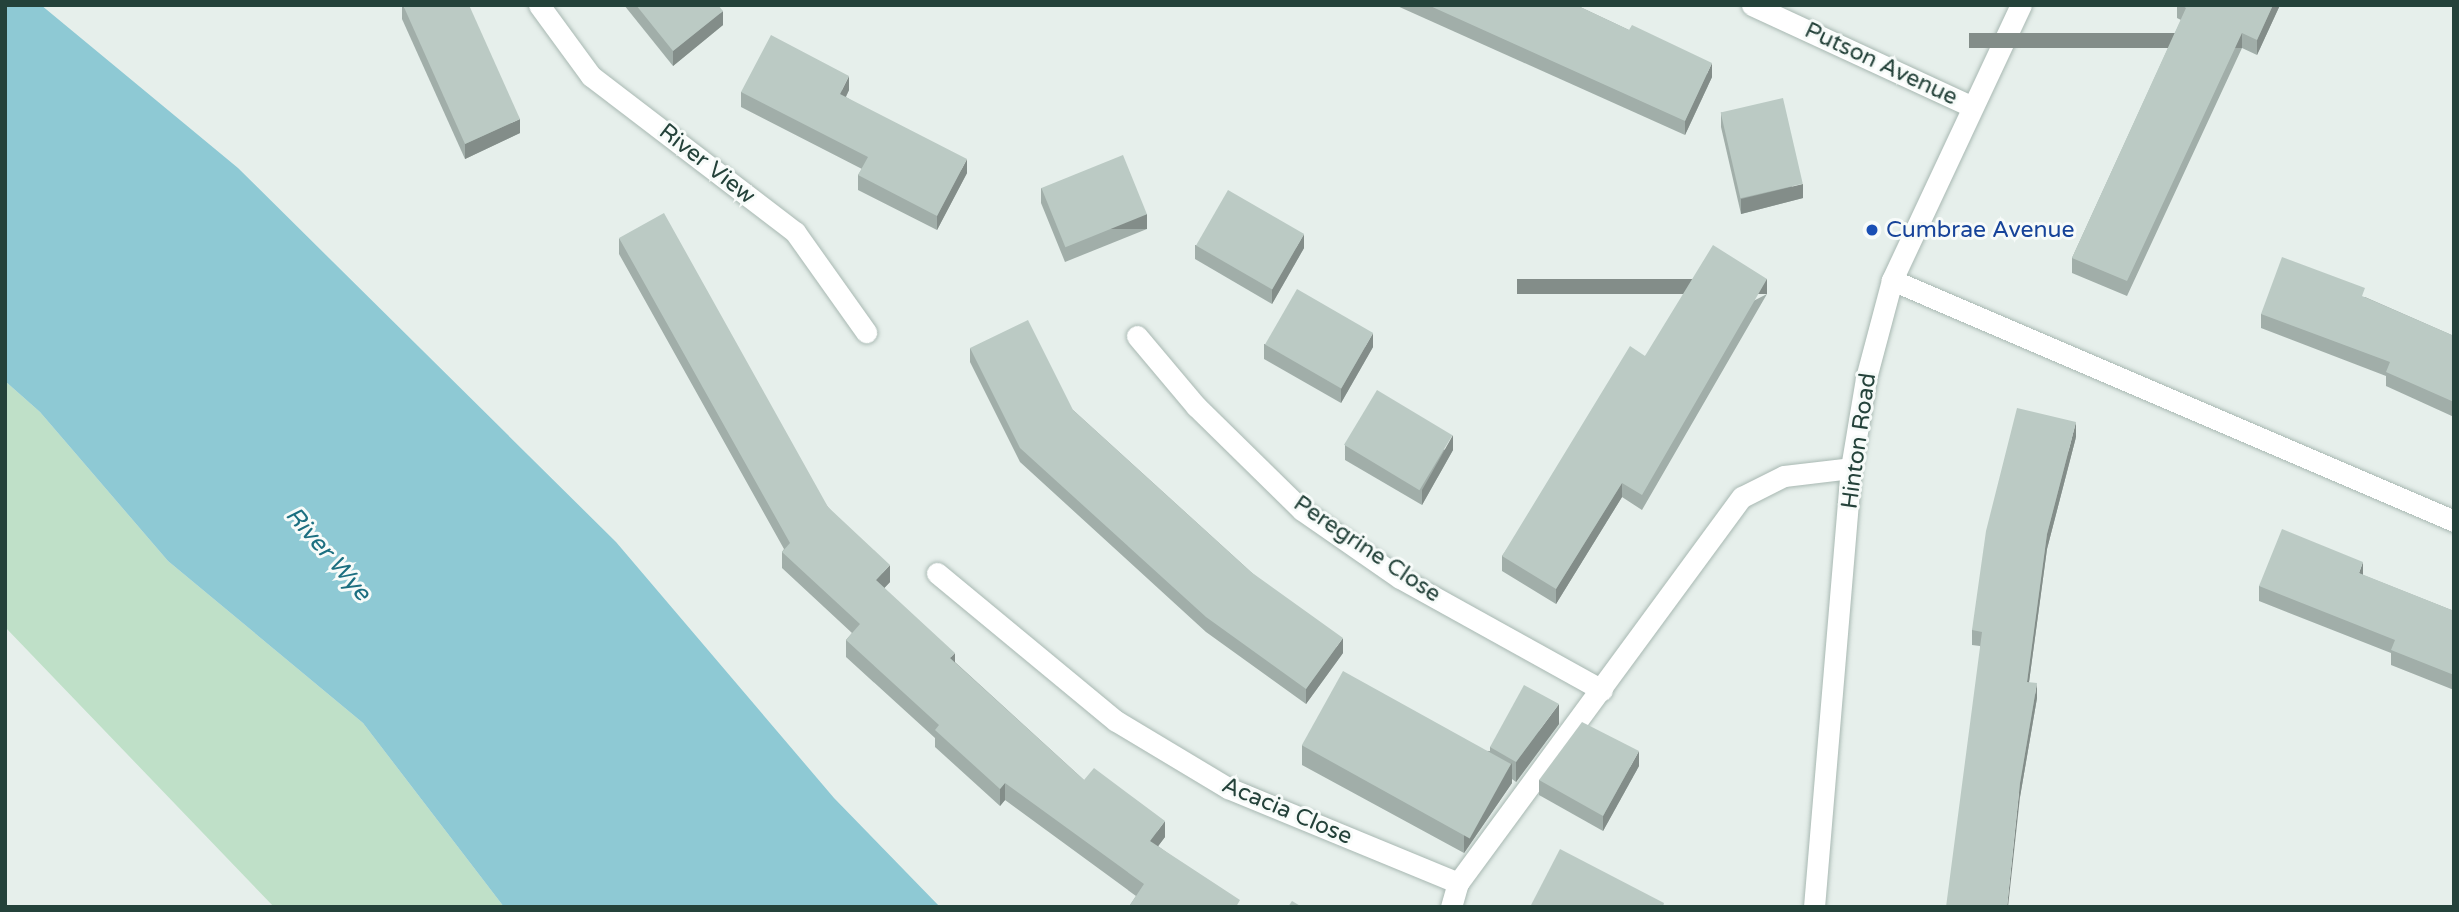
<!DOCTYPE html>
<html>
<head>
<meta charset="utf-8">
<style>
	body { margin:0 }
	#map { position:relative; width:2459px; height:912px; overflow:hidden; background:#e6efeb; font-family:"Varela Round",sans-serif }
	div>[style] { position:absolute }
	.green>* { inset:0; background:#bfe0c8 }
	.water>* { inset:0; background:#8ec9d4 }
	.roads { filter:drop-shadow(0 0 2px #a8b8b2) drop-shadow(0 0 2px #a8b8b2) }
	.street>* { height:21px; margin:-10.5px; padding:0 10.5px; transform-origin:10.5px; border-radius:10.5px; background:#fff }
	.wall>* { inset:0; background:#a1aea9 }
	.shaded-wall>* { inset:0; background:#838d89; transform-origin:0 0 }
	.building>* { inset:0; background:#bbcac4; transform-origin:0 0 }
	.dots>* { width:19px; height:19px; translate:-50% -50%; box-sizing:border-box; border:4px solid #f7fbf9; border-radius:50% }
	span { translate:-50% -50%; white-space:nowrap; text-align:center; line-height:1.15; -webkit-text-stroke:6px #f7fbf9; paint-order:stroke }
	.street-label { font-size:23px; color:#24423a }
	.transit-label { font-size:23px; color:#164399 }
	.left { translate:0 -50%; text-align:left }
	.water-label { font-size:24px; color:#1c6f80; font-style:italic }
	.frame { position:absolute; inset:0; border:7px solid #24423a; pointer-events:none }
</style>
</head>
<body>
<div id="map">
	<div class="green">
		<i style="clip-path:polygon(5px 381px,40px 412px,168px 561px,363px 723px,504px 907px,274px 907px,5px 627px)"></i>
	</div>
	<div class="water">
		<i style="clip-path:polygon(5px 5px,41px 5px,238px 168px,616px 542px,834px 798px,940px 907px,504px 907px,363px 723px,168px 561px,40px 412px,5px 381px)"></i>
	</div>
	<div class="roads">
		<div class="street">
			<i style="left:539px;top:5px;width:88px;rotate:53.8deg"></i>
			<i style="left:591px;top:76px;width:257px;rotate:37.4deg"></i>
			<i style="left:795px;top:232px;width:123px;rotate:54.6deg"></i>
			<i style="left:1752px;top:5px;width:241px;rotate:24.8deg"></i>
			<i style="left:1892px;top:280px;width:611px;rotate:23.21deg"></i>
			<i style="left:1137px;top:336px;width:92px;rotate:49.9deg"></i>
			<i style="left:1196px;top:406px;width:148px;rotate:44.5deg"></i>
			<i style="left:1302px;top:510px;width:119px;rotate:34.8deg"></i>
			<i style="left:1400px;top:578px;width:231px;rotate:29deg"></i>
			<i style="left:937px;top:573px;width:232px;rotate:39.6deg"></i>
			<i style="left:1116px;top:721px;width:131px;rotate:30.9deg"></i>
			<i style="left:1228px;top:788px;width:249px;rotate:22.4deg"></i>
			<i style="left:1451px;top:907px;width:25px;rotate:-74deg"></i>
			<i style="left:1458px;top:883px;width:479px;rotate:-53.7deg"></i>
			<i style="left:1742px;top:497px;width:47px;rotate:-26.6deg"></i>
			<i style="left:1784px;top:476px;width:67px;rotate:-6.8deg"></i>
			<i style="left:1814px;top:907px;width:441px;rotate:-85.2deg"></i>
			<i style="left:1851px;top:468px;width:91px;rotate:-80.5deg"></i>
			<i style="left:1866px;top:378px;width:101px;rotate:-75.1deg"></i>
			<i style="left:1892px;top:280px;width:304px;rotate:-64.9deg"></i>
		</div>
	</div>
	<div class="wall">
		<i style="clip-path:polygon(402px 5px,520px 133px,465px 159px,402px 19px)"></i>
		<i style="clip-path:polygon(624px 5px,718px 5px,723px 25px,673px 66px)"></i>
		<i style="clip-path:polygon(1395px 5px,1576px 5px,1629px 30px,1712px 77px,1685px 135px)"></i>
		<i style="clip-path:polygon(2177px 5px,2280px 5px,2257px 55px,2242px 48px,2127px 296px,2072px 273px,2072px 258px,2181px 20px,2177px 18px)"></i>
		<i style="clip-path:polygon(849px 90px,846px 97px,967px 173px,937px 230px,858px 190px,858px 175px,862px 169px,741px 107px,741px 92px)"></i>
		<i style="clip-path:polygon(1721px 112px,1803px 198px,1741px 214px,1721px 127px)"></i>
		<i style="clip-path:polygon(1041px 188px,1147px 229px,1065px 262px,1041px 203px)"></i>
		<i style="clip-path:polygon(619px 238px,828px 507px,890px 582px,884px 588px,955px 662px,1084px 780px,1165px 837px,1158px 846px,1240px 907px,1130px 907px,1130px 905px,1136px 896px,1005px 800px,1000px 806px,935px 747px,935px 738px,846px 657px,846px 640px,852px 633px,782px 568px,782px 552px,784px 549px,619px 254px)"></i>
		<i style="clip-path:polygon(1195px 245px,1304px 248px,1272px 304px,1195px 259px)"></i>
		<i style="clip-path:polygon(1767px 294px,1642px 510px,1622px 497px,1556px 604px,1502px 571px,1502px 556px,1645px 356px)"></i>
		<i style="clip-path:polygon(2365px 297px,2454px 336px,2454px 417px,2386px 386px,2386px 376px,2261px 328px,2261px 314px)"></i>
		<i style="clip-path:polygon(1264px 344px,1373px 347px,1341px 403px,1264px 359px)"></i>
		<i style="clip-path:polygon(970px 348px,1073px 410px,1251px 572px,1343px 653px,1306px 704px,1206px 632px,1020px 462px,970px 362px)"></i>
		<i style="clip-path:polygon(2076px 437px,2047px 549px,2029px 682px,2037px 698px,2020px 797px,1980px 646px,1972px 645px,1972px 630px)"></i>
		<i style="clip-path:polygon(1345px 445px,1453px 450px,1422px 505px,1345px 460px)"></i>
		<i style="clip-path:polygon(2363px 575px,2454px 611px,2454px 690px,2391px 665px,2391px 653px,2259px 601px,2259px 586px)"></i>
		<i style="clip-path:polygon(1559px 724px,1516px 782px,1512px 779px,1512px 783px,1464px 853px,1302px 765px,1302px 745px,1490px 751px,1490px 747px)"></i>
		<i style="clip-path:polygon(1639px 766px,1603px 831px,1539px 795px,1539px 780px)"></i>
	</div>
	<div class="shaded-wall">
		<i style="clip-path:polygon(2273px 5px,2280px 5px,2257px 55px,2257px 40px)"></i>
		<i style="clip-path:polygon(723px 11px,723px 25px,673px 66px,673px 51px)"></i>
		<i style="left:2242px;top:33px;width:15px;height:273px;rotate:90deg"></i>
		<i style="clip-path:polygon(1712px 63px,1712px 77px,1685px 135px,1685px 121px)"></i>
		<i style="clip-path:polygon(849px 76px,849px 90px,840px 108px,840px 94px)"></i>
		<i style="clip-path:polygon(520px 119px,520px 133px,465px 159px,465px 144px)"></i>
		<i style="clip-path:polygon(967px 159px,967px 173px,937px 230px,937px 216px)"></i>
		<i style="clip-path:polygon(1803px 184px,1803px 198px,1741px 214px,1741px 199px)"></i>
		<i style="left:1147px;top:214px;width:15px;height:88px;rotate:90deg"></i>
		<i style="clip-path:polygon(1304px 234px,1304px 248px,1272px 304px,1272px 289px)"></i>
		<i style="left:1767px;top:279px;width:15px;height:250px;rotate:90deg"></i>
		<i style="clip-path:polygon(1373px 333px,1373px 347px,1341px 403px,1341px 389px)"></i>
		<i style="clip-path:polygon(2076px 422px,2076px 437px,2047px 549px,2027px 697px,2027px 682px,2047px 534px)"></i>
		<i style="clip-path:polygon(1453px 435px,1453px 450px,1422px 505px,1422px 490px)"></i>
		<i style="clip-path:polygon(1622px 483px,1622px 497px,1556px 604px,1556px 589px)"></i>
		<i style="clip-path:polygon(2363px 562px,2363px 577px,2359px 573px)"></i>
		<i style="clip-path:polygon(890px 565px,890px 582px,876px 597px,876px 580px)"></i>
		<i style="clip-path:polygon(1343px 638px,1343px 653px,1306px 704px,1306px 689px)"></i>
		<i style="clip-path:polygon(955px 653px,955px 669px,950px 658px)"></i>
		<i style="clip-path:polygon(2037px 683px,2037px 698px,2020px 797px,2008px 907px,2007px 907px,2020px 783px)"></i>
		<i style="clip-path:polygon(1559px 704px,1559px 724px,1516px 782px,1516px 762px)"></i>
		<i style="clip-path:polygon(1639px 751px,1639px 766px,1603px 831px,1603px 816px)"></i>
		<i style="clip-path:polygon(1512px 763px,1512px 783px,1464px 853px,1464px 833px)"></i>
		<i style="clip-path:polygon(1005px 783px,1005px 800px,1000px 806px,1000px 789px)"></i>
		<i style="clip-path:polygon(1165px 821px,1165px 837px,1150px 857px,1150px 841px)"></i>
	</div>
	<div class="building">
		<i style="clip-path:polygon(403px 5px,469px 5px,520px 119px,465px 144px)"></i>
		<i style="clip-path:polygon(636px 5px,718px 5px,723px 11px,673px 51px)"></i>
		<i style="clip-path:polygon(1428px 5px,1576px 5px,1629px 30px,1632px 25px,1712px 63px,1685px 121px)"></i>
		<i style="clip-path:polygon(2181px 5px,2273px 5px,2257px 40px,2242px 33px,2127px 281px,2072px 258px,2186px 8px)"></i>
		<i style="clip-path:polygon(771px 35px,849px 76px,840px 94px,967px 159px,937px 216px,858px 175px,868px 157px,741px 92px)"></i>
		<i style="left:1783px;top:98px;width:88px;height:64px;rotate:77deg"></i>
		<i style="left:1123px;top:155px;width:64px;height:88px;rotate:68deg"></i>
		<i style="left:1228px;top:190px;width:88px;height:64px;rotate:30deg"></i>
		<i style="clip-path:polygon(664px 213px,828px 507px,890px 565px,876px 580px,955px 653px,950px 658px,1084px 780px,1094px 768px,1165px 821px,1150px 841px,1240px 900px,1236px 907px,1134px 907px,1130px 905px,1144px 884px,1005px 783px,1000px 789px,935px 730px,939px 725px,846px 640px,860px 624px,782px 552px,790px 543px,619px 238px)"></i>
		<i style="clip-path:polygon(1713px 245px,1767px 279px,1642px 495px,1622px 483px,1556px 589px,1502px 556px,1630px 346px,1645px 356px)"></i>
		<i style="clip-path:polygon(2282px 257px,2365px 288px,2362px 296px,2454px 336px,2454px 402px,2386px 372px,2390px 362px,2261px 314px)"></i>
		<i style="left:1297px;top:289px;width:88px;height:64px;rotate:30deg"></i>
		<i style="clip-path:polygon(1028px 320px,1073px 410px,1251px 572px,1343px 638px,1306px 689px,1206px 617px,1020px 448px,970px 348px)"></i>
		<i style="left:1377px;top:390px;width:88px;height:64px;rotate:31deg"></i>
		<i style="clip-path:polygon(2017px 408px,2076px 422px,2047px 534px,2027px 682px,2037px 683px,2020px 783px,2007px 907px,1946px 907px,1982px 632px,1972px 630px,1986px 531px)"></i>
		<i style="clip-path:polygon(2282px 529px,2363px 562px,2359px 573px,2454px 611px,2454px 675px,2391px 650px,2395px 640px,2259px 586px)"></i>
		<i style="left:1343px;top:671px;width:192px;height:85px;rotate:29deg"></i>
		<i style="clip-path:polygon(1524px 685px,1559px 704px,1516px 762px,1490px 747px)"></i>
		<i style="clip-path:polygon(1582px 722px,1639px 751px,1603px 816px,1539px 780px)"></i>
		<i style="clip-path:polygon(1560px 849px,1664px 903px,1663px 907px,1530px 907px)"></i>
		<i style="clip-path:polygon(1292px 901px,1302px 907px,1288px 907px)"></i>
	</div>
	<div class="dots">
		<i style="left:1872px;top:230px;background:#1a4fb4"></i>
	</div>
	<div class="street-label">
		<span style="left:1881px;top:64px;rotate:25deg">Putson Avenue</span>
		<span style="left:707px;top:164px;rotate:38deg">River View</span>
		<span style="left:1859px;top:441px;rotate:-82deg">Hinton Road</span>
		<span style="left:1367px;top:549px;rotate:34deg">Peregrine Close</span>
		<span style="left:1287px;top:811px;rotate:23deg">Acacia Close</span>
	</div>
	<div class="transit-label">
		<span class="left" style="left:1886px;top:230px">Cumbrae Avenue</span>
	</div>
	<div class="water-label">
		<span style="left:328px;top:554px;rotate:49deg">River Wye</span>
	</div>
	<div class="frame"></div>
</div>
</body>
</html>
